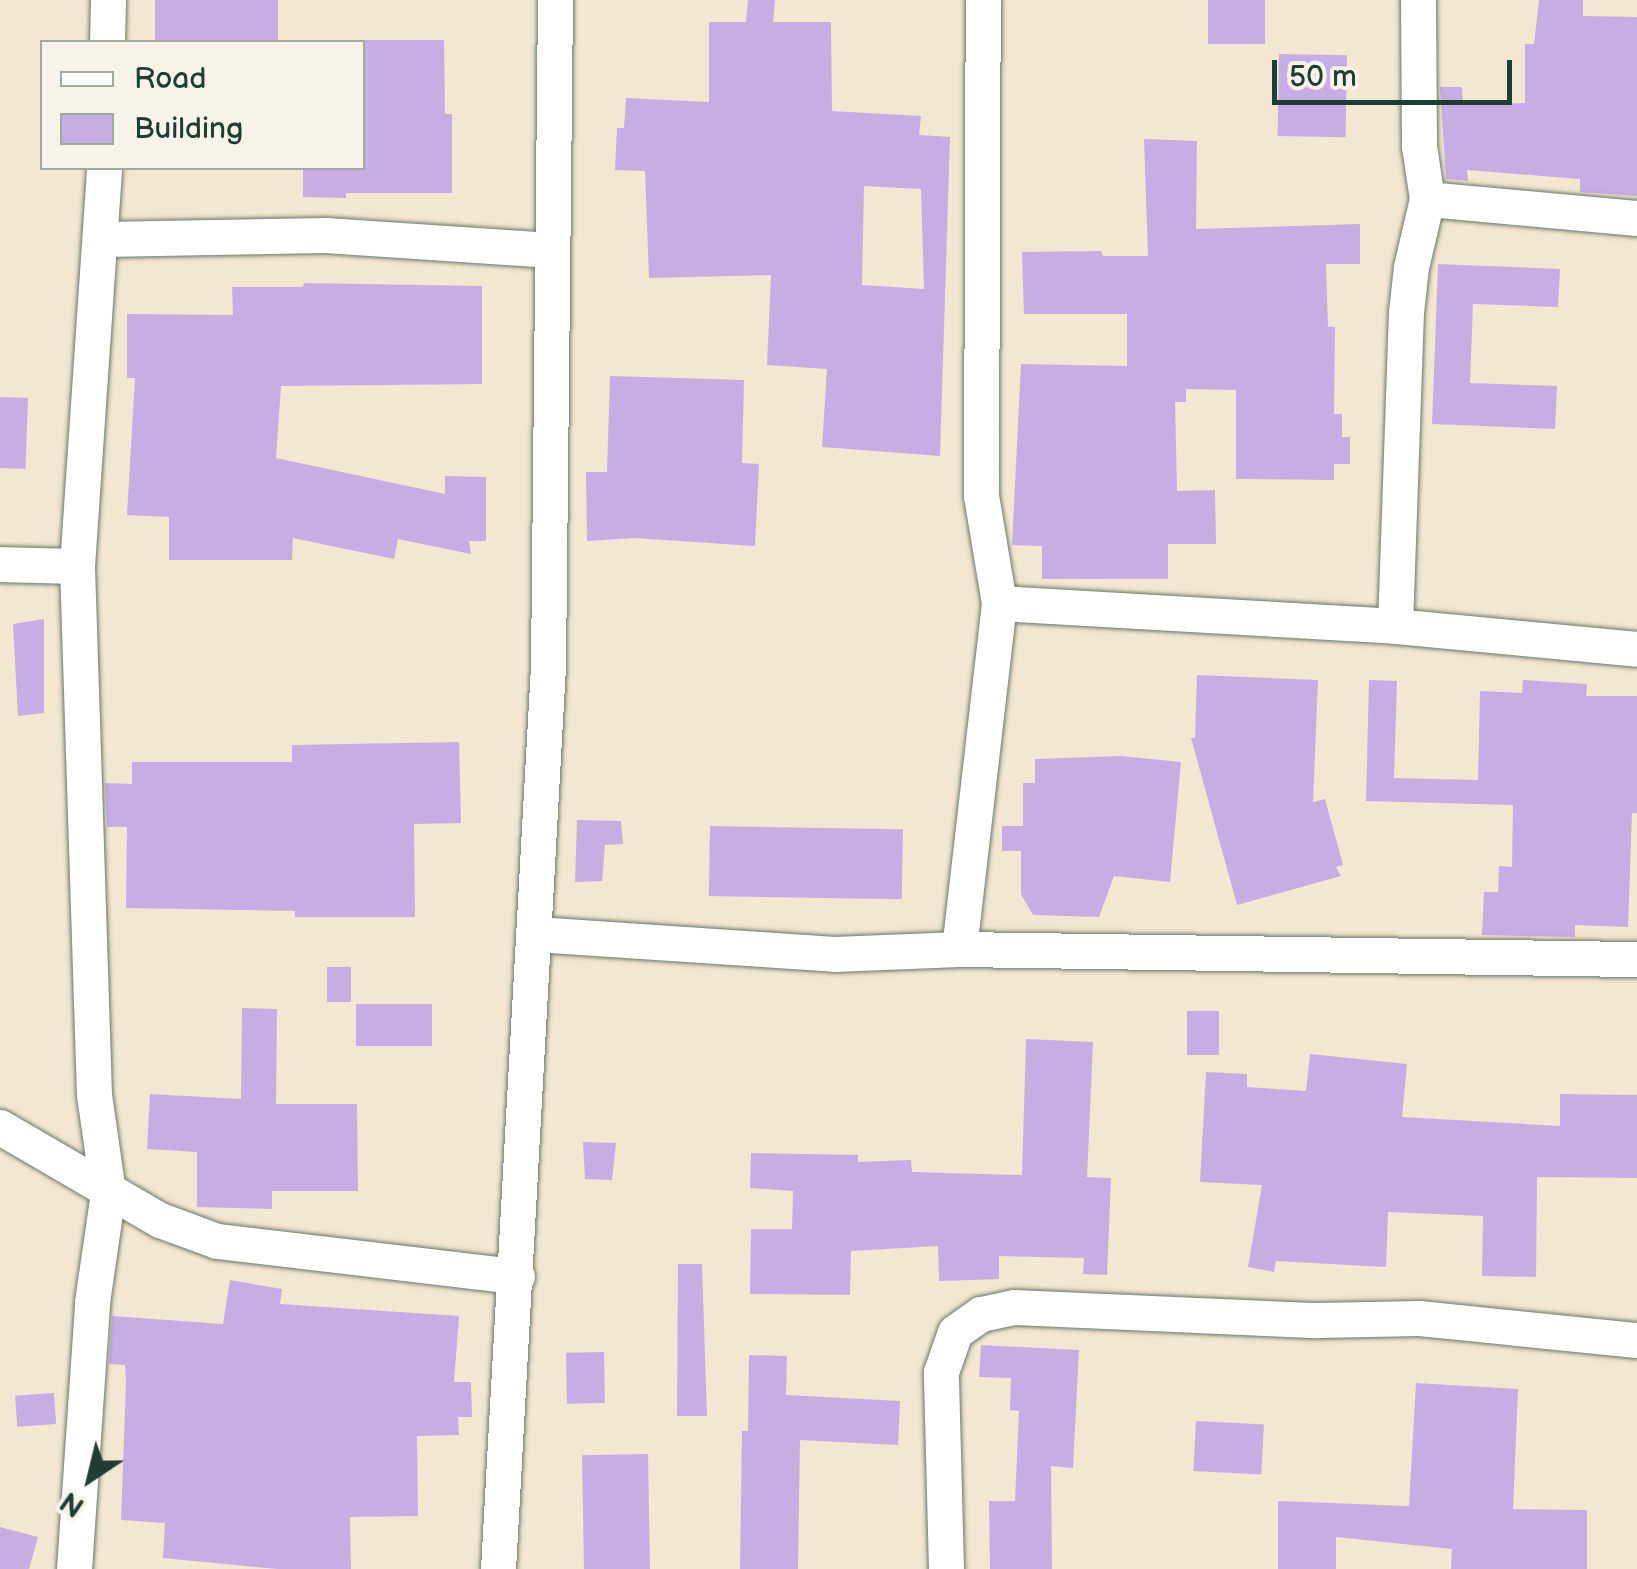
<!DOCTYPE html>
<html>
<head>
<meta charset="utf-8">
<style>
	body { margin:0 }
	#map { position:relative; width:1637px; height:1569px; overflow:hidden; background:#f2e7d0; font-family:"Balsamiq Sans",sans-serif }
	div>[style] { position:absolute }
	.building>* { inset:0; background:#c6aee4; transform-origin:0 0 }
	.roads { filter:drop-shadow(0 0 2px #69786b) drop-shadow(0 0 2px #69786b) }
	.street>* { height:35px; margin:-17.5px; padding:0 17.5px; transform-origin:17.5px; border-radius:17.5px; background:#fff }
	span { translate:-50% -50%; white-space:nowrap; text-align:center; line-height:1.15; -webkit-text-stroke:9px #f7f3e8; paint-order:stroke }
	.legend { position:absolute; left:40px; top:40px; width:325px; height:130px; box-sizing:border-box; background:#f7f3e8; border:2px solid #a1aaa0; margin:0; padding:12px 18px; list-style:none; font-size:30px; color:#1f3d34 }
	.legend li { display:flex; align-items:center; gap:20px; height:50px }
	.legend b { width:50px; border:2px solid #a1aaa0 }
	.north { position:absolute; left:40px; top:1429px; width:100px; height:100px; -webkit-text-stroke:8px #f7f3e8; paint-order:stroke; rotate:215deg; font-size:28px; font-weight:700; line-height:40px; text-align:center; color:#1f3d34 }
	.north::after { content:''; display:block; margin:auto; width:35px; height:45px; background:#1f3d34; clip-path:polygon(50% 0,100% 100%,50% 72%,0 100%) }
	.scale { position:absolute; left:1272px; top:60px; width:240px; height:45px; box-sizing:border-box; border:5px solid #1f3d34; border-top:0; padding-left:12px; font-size:30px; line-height:35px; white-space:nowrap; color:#1f3d34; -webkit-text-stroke:8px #f7f3e8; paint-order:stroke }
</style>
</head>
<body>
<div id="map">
	<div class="building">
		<i style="left:155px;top:0;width:123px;height:42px"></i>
		<i style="clip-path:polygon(evenodd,748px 0,775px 0,773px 22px,831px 22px,832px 111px,921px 116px,919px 135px,950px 137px,940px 456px,822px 447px,827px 369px,767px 365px,771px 275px,649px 278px,645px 171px,615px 170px,617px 128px,624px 128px,626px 98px,709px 102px,709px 22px,746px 22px,748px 0,864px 186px,921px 189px,924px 289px,862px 285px,864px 186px)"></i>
		<i style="left:1208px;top:0;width:57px;height:44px"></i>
		<i style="clip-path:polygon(1539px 0,1583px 0,1583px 16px,1637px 17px,1637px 196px,1580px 192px,1580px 179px,1467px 170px,1468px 181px,1446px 179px,1440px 87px,1462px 87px,1463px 105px,1525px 103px,1525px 44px,1534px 44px)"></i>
		<i style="clip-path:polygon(362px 40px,444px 40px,445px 114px,452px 114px,452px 193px,346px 193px,346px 198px,303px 197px,303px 168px,362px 168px)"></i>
		<i style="left:1279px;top:54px;width:68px;height:82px;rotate:1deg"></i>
		<i style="clip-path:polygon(1144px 139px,1197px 141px,1196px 229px,1360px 224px,1360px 264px,1326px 264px,1328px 327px,1335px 327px,1334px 414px,1342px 414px,1342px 437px,1350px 437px,1350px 464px,1334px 464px,1334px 480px,1236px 479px,1236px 390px,1186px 389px,1186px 402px,1175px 402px,1177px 491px,1215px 490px,1216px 544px,1168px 544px,1168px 579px,1042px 579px,1042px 546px,1012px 545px,1021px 364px,1127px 366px,1127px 314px,1024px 314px,1022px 252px,1101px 251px,1103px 256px,1148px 256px)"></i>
		<i style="clip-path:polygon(1438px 264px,1560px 269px,1558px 307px,1473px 304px,1470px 383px,1557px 386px,1555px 429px,1432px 424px)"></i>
		<i style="clip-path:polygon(304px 283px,482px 286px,482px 384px,281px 386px,276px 458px,445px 494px,445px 476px,486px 477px,486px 541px,469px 541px,471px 554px,398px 539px,394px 559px,293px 538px,292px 560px,169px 560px,169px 517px,127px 515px,135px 378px,127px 378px,127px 314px,233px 315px,232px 287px,303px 287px)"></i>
		<i style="clip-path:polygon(610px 376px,744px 380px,742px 463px,759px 464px,755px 546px,634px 538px,587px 541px,586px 472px,607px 472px)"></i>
		<i style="left:0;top:397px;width:28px;height:71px;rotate:2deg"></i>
		<i style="clip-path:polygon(44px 619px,44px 713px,18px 716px,13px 624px)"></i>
		<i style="clip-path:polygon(1197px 675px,1318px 680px,1313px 802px,1325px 799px,1343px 865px,1336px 867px,1341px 876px,1237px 905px,1191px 738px,1195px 738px)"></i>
		<i style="clip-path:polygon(1369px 680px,1397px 681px,1394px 778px,1478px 780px,1480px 691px,1522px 693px,1523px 680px,1587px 684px,1586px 696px,1637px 696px,1637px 813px,1632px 813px,1628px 927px,1575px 925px,1575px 937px,1482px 935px,1484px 892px,1498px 892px,1499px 866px,1512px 867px,1513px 805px,1366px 801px)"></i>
		<i style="clip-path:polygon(459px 742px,461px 823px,414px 824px,415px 917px,295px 917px,295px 911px,126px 908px,127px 827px,107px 827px,105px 783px,132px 784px,132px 762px,292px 762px,292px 745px)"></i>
		<i style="clip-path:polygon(1121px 756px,1181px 762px,1170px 882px,1114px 876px,1099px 917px,1033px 915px,1021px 894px,1021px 851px,1002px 851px,1002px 826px,1023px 826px,1023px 783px,1035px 783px,1035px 759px)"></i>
		<i style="clip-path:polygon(577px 820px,621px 821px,623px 844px,605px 845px,602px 881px,575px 882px)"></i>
		<i style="left:710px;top:826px;width:193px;height:70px;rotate:1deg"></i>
		<i style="left:327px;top:967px;width:24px;height:35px"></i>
		<i style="left:432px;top:1004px;width:42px;height:76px;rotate:90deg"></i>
		<i style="clip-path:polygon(242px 1008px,277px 1009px,276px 1104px,357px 1104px,358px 1191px,272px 1191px,272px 1209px,197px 1207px,197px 1152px,147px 1149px,150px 1094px,241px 1099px)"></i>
		<i style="left:1187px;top:1011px;width:32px;height:44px"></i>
		<i style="clip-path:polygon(1026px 1039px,1093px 1042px,1087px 1177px,1111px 1178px,1107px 1275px,1083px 1274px,1084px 1258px,999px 1256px,999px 1279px,939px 1281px,938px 1246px,851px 1251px,850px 1295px,750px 1294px,751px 1229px,792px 1229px,793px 1191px,750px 1188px,751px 1153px,858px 1155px,858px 1162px,911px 1160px,912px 1172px,1022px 1175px)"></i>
		<i style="clip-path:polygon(1310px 1054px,1407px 1064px,1402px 1117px,1560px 1126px,1560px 1094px,1637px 1095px,1637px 1178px,1537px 1177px,1536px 1277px,1482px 1276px,1483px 1216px,1388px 1212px,1386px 1267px,1276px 1261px,1274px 1272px,1248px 1267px,1262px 1185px,1200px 1182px,1206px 1072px,1247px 1074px,1247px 1087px,1306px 1091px)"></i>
		<i style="clip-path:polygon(583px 1142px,616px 1143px,612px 1180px,585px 1179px)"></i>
		<i style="clip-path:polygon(678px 1264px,702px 1264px,707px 1416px,677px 1416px)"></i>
		<i style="clip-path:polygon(230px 1280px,282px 1289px,280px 1304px,459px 1316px,454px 1382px,471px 1382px,472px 1417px,458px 1417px,459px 1435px,417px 1436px,418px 1516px,350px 1517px,351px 1569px,278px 1569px,163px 1558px,165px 1523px,121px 1520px,126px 1382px,125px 1365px,109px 1364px,112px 1316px,223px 1324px)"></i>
		<i style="clip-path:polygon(981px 1345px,1079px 1350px,1073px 1468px,1051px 1466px,1052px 1569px,990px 1569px,989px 1501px,1015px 1501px,1019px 1411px,1010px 1410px,1011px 1378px,979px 1377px)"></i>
		<i style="left:604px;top:1352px;width:51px;height:38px;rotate:89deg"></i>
		<i style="clip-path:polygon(749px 1355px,787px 1356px,786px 1395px,900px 1401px,898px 1445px,800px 1440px,798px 1569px,740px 1569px,742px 1431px,748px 1431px)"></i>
		<i style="clip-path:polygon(1416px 1383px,1518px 1389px,1513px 1509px,1587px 1510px,1587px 1569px,1451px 1569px,1452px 1549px,1336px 1537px,1336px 1569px,1278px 1569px,1278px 1501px,1409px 1506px)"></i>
		<i style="left:54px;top:1393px;width:31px;height:39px;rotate:86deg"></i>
		<i style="left:1196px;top:1421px;width:68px;height:50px;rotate:3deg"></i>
		<i style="left:648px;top:1454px;width:115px;height:66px;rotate:89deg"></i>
		<i style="clip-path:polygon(0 1527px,38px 1537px,29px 1569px,0 1569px)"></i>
	</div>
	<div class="roads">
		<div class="street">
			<i style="left:1418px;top:0;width:146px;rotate:89.6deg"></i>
			<i style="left:1419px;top:146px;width:54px;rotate:81.4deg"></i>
			<i style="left:1427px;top:199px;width:211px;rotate:5.2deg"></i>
			<i style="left:107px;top:42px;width:42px;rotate:-88.6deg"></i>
			<i style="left:102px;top:239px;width:223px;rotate:-1deg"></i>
			<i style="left:325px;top:235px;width:227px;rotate:3.8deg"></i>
			<i style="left:0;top:564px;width:77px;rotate:1.5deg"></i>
			<i style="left:999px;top:603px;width:397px;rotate:3.3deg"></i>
			<i style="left:1395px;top:626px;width:243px;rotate:5.4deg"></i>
			<i style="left:1395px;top:626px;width:314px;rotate:-88deg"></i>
			<i style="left:1406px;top:312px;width:45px;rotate:-83.7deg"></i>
			<i style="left:1411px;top:267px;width:70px;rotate:-76.8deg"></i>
			<i style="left:535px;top:934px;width:300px;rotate:3.8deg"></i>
			<i style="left:834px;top:954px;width:125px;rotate:-2.3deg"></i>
			<i style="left:959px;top:949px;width:678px;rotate:0.85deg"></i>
			<i style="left:959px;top:949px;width:348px;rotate:-83.4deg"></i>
			<i style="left:999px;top:603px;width:109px;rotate:-99.5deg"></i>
			<i style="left:981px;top:496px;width:496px;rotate:-89.8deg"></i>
			<i style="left:0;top:1127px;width:185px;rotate:30.2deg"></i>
			<i style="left:160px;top:1220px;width:61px;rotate:20.2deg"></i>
			<i style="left:217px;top:1241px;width:302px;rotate:6.7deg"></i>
			<i style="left:74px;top:1569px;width:268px;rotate:-86.1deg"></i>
			<i style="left:92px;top:1302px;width:111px;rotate:-81.7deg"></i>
			<i style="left:108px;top:1192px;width:98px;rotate:-98.2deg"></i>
			<i style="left:94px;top:1095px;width:529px;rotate:-91.84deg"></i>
			<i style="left:77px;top:566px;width:399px;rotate:-86.1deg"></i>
			<i style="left:498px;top:1569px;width:903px;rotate:-86.83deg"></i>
			<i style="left:548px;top:667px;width:667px;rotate:-89.4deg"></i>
			<i style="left:946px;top:1569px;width:197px;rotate:-91.5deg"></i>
			<i style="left:941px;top:1372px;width:42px;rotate:-70.7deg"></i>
			<i style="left:955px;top:1332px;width:32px;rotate:-35deg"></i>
			<i style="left:981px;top:1314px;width:34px;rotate:-12deg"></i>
			<i style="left:1014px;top:1307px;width:303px;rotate:2.5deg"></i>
			<i style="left:1317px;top:1320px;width:102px;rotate:-1.1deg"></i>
			<i style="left:1419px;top:1318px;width:219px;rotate:5.8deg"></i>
		</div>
	</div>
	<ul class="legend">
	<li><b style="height:12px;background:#fff"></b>Road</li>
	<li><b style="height:28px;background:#c6aee4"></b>Building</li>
	</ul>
	<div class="north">N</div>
	<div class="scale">50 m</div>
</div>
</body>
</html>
